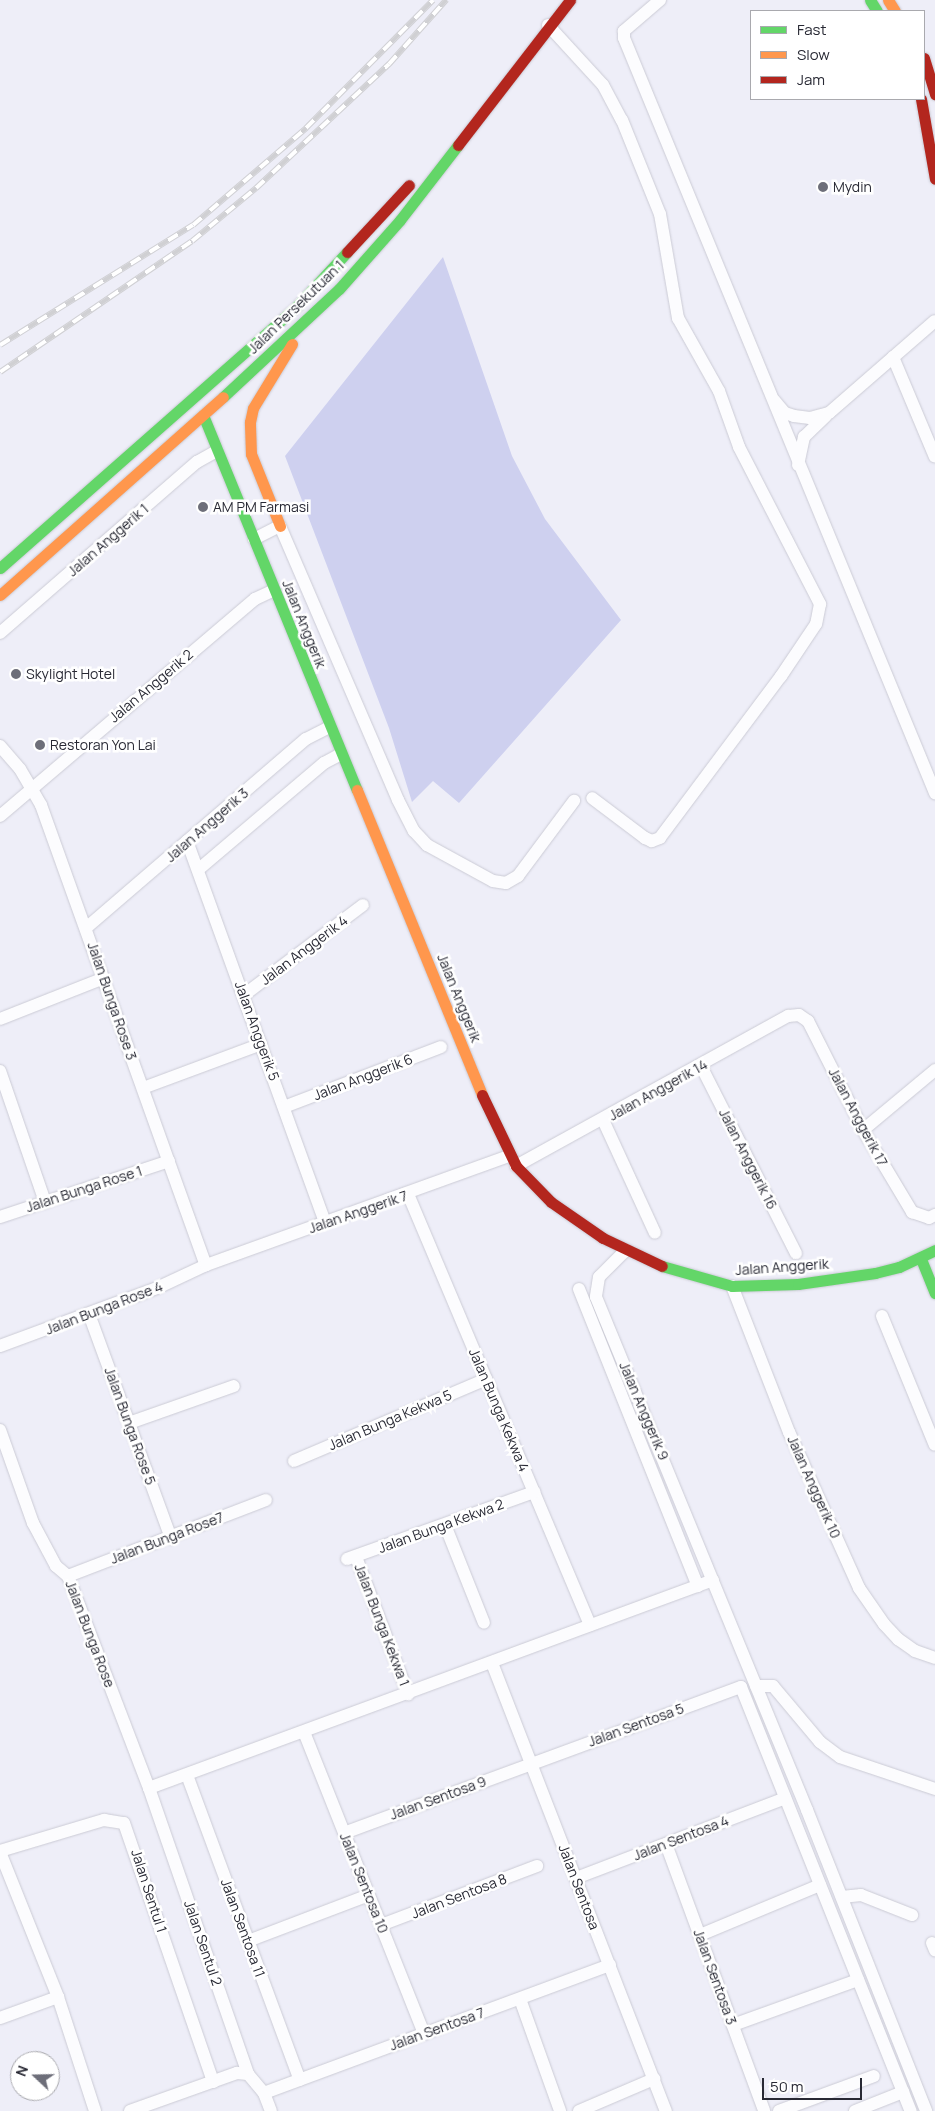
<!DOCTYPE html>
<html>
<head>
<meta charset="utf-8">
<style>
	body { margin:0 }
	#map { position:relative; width:935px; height:2111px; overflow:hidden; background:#eeeef8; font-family:Manrope,sans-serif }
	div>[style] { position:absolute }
	.green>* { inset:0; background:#ced0ef }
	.roads { filter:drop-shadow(0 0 1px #cbcbd5) drop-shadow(0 0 1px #cbcbd5) }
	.street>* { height:12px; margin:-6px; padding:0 6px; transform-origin:6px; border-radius:6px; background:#fcfcfe }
	.fast>* { height:11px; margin:-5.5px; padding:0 5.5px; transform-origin:5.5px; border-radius:5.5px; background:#63d668 }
	.slow>* { height:11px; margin:-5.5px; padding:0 5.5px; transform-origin:5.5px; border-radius:5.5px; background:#ff974d }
	.jam>* { height:11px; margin:-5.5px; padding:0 5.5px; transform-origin:5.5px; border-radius:5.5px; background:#b3261e }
	.rail>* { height:5.5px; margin-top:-2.75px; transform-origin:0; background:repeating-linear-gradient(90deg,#fff 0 11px,#d0d0d3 0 22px); box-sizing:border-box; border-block:1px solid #d0d0d3 }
	.dots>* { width:14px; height:14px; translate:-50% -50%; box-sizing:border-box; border:2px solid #fff; border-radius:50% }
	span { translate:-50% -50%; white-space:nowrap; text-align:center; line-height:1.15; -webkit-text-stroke:5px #fff; paint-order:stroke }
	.poi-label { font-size:14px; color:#282934 }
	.left { translate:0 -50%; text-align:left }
	.street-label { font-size:14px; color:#282934 }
	.legend { position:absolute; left:750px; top:10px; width:175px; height:90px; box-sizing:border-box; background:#fff; border:1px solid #a9a9ae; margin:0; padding:6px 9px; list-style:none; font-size:15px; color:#282934 }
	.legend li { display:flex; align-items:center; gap:10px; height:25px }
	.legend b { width:25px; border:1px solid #a9a9ae }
	.north { position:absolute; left:10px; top:2051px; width:50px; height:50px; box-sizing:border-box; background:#fff; border:1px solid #a9a9ae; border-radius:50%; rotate:291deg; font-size:14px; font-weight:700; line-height:20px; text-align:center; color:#282934 }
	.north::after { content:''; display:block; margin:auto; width:18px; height:22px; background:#6d6e79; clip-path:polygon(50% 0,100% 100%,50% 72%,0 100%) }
	.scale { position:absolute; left:762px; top:2078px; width:100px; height:22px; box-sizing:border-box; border:2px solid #282934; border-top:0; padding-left:6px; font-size:15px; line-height:18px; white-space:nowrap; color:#282934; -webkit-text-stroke:4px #fff; paint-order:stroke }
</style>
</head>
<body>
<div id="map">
	<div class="green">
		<i style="clip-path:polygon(443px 257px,512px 456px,545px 519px,621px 620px,459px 803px,433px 781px,412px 802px,389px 728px,285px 456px)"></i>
	</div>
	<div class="roads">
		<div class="street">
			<i style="left:660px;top:0;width:48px;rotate:139.3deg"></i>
			<i style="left:624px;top:31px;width:7px;rotate:90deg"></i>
			<i style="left:624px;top:38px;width:817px;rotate:67.61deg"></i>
			<i style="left:548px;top:25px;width:81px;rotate:47.5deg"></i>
			<i style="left:603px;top:85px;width:40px;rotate:62deg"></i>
			<i style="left:622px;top:120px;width:101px;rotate:68deg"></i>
			<i style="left:660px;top:214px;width:106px;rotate:80.2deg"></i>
			<i style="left:678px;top:318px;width:84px;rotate:60.7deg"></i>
			<i style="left:719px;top:391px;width:59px;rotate:70.3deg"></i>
			<i style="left:739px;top:447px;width:177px;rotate:62.7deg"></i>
			<i style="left:820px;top:604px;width:20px;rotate:101deg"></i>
			<i style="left:816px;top:624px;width:63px;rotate:123.9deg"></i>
			<i style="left:781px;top:676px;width:202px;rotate:126.8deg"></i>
			<i style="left:660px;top:838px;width:9px;rotate:159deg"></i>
			<i style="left:652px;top:841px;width:8px;rotate:-157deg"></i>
			<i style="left:645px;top:838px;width:66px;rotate:-143deg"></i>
			<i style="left:893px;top:357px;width:108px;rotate:67.2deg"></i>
			<i style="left:774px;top:400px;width:17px;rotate:50deg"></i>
			<i style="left:785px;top:413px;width:9px;rotate:18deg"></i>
			<i style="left:794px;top:416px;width:16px;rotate:7deg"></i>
			<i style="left:810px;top:418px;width:20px;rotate:-15deg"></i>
			<i style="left:829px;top:413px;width:140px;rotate:-41deg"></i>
			<i style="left:798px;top:465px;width:29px;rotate:-78deg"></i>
			<i style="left:804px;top:437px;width:30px;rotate:-44deg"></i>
			<i style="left:254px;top:539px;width:29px;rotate:-27deg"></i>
			<i style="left:280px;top:526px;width:298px;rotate:66.7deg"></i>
			<i style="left:398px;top:800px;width:35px;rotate:63deg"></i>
			<i style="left:414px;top:831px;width:19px;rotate:47deg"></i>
			<i style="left:427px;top:845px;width:75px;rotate:28.6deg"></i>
			<i style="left:493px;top:881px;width:13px;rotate:9deg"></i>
			<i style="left:506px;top:883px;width:14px;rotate:-30deg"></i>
			<i style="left:518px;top:876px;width:94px;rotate:-53.3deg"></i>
			<i style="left:0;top:633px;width:261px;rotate:-41deg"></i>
			<i style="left:197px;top:462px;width:23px;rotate:-29deg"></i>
			<i style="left:0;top:746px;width:30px;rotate:49deg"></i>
			<i style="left:20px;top:769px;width:42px;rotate:59.7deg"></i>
			<i style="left:41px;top:805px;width:489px;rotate:70.3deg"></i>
			<i style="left:0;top:816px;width:335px;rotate:-40.4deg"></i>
			<i style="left:255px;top:599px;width:21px;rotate:-25deg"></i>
			<i style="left:187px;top:841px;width:405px;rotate:70.1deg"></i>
			<i style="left:199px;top:869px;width:164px;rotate:-40.3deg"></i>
			<i style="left:324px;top:763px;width:19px;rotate:-28deg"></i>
			<i style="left:86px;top:928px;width:290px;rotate:-40.7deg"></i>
			<i style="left:306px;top:739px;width:27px;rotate:-27deg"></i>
			<i style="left:244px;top:995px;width:149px;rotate:-37.1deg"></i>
			<i style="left:0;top:1019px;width:112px;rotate:-21.5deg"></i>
			<i style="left:701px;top:1066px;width:210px;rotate:63.1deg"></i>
			<i style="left:0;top:1071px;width:139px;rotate:71deg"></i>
			<i style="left:143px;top:1088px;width:126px;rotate:-20.4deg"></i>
			<i style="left:284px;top:1107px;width:168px;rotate:-20.9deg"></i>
			<i style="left:603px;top:1120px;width:124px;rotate:65.3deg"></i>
			<i style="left:863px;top:1130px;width:94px;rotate:-39.8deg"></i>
			<i style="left:516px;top:1166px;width:311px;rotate:-28.9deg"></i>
			<i style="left:788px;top:1016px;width:11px;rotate:-5deg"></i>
			<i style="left:799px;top:1015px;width:11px;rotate:34deg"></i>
			<i style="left:808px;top:1021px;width:122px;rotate:63.2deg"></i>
			<i style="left:863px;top:1130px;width:96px;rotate:59.1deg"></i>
			<i style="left:912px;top:1212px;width:18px;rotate:19deg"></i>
			<i style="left:929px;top:1218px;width:7px;rotate:-27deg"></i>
			<i style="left:408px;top:1194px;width:468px;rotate:67.1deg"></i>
			<i style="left:0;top:1217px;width:178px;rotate:-18.3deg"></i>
			<i style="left:626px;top:1250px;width:38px;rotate:135deg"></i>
			<i style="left:599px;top:1277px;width:20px;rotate:99deg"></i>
			<i style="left:596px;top:1297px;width:555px;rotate:67.64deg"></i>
			<i style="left:807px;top:1810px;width:324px;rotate:68.4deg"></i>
			<i style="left:732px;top:1286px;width:157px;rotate:68.7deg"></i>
			<i style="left:789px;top:1432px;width:171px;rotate:65.8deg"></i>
			<i style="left:859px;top:1588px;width:44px;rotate:55.2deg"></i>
			<i style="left:884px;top:1624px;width:21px;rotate:47deg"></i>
			<i style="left:898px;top:1639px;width:21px;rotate:35deg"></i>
			<i style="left:915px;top:1651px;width:21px;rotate:19deg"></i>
			<i style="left:579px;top:1289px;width:320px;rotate:68.2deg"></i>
			<i style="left:89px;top:1314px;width:239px;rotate:69.9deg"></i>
			<i style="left:882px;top:1316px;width:139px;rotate:67.7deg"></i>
			<i style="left:0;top:1346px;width:167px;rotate:-20.3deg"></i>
			<i style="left:157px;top:1288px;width:54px;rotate:-25.1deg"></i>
			<i style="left:206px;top:1265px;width:322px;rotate:-19.8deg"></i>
			<i style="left:129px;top:1423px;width:111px;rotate:-19.4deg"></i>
			<i style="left:0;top:1430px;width:99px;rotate:70.5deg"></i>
			<i style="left:33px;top:1523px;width:49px;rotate:61.9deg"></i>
			<i style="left:56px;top:1566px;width:16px;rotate:40deg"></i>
			<i style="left:68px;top:1576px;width:227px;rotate:69.1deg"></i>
			<i style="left:149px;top:1788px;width:303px;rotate:70.9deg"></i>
			<i style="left:248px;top:2074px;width:25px;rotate:50deg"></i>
			<i style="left:264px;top:2093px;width:19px;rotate:69deg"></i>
			<i style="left:294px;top:1461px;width:209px;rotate:-23.1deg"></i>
			<i style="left:445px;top:1525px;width:105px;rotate:68.3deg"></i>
			<i style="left:356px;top:1557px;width:147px;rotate:69.2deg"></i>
			<i style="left:347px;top:1559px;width:199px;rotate:-19.7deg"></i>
			<i style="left:68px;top:1576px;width:212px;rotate:-21deg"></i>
			<i style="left:492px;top:1663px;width:481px;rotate:68.8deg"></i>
			<i style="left:756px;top:1686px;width:17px"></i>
			<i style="left:773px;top:1686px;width:73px;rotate:50deg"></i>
			<i style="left:820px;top:1742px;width:25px;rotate:37deg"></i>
			<i style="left:840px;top:1757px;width:100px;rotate:18.6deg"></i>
			<i style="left:304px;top:1732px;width:325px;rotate:68.3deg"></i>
			<i style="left:187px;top:1775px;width:325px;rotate:69.7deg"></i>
			<i style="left:149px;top:1788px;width:601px;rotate:-20.24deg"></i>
			<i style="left:344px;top:1833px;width:423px;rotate:-20.2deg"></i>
			<i style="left:741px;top:1687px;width:457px;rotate:68.2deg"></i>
			<i style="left:666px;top:1844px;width:284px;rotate:69.8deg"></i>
			<i style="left:0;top:1851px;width:109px;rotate:-16.6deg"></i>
			<i style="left:104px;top:1820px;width:20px;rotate:9deg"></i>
			<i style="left:124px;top:1823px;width:274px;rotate:71deg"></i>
			<i style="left:0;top:1852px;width:156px;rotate:68.2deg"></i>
			<i style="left:58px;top:1997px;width:120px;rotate:72deg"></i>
			<i style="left:576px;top:1878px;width:224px;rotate:-20.9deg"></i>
			<i style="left:842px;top:1897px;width:19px;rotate:-6deg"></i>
			<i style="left:861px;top:1895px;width:55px;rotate:21.4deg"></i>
			<i style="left:381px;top:1925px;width:167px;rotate:-20.7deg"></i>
			<i style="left:700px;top:1935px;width:130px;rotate:-22.6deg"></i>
			<i style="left:248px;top:1941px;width:129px;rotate:-20.8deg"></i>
			<i style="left:932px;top:1943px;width:8px;rotate:67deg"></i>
			<i style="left:520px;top:1999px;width:119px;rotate:70.3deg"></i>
			<i style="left:0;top:2018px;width:62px;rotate:-19.9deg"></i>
			<i style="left:733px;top:2025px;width:133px;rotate:-19.8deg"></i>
			<i style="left:264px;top:2093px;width:369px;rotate:-20.3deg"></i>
			<i style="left:130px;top:2111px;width:114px;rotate:-19.6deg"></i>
			<i style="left:237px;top:2073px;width:11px;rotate:5deg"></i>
			<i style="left:579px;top:2111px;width:82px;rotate:-23.1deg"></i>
			<i style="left:779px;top:2111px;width:101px;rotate:-20.2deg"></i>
			<i style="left:855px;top:2111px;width:52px;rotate:-21.6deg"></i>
		</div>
		<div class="fast">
			<i style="left:870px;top:0;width:13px;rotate:58deg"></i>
			<i style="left:223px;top:397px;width:158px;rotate:-43deg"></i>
			<i style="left:339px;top:289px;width:92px;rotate:-48.5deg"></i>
			<i style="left:400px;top:220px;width:95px;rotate:-52.3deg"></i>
			<i style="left:203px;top:415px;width:405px;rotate:67.7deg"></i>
			<i style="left:0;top:568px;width:393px;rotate:-41.4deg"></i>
			<i style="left:295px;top:308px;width:76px;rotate:-47.1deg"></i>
			<i style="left:921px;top:1259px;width:37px;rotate:68deg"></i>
			<i style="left:662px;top:1266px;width:73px;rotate:15.9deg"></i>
			<i style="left:732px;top:1286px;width:66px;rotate:-1.7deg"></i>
			<i style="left:798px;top:1284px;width:78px;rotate:-8.1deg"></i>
			<i style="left:875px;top:1273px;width:25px;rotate:-14deg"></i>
			<i style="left:899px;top:1267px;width:40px;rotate:-25deg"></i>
		</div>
		<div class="slow">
			<i style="left:888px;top:0;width:13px;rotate:58deg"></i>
			<i style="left:280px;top:526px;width:78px;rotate:-111.9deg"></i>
			<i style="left:251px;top:454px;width:32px;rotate:-92deg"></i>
			<i style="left:250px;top:422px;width:14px;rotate:-78deg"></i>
			<i style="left:253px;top:408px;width:75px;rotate:-58.6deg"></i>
			<i style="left:0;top:595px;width:298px;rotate:-41.6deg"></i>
			<i style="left:357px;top:790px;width:330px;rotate:67.7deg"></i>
		</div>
		<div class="jam">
			<i style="left:924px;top:58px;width:38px;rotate:73deg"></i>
			<i style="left:921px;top:99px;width:81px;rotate:80.1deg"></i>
			<i style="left:458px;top:145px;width:183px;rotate:-52.3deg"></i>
			<i style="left:347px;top:252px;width:91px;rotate:-47.2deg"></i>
			<i style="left:482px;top:1095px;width:79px;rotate:64.4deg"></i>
			<i style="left:516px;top:1166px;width:50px;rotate:45.8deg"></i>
			<i style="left:551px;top:1202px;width:63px;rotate:34.7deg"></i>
			<i style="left:603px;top:1238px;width:65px;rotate:25.4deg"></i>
		</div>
	</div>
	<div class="rail">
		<i style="left:0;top:345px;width:227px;rotate:-31.9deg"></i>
		<i style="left:193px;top:225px;width:149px;rotate:-40.6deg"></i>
		<i style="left:306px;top:128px;width:180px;rotate:-45.2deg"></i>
		<i style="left:0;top:372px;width:232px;rotate:-34.3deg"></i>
		<i style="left:192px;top:241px;width:83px;rotate:-39.6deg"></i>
		<i style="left:256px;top:188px;width:182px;rotate:-43deg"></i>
		<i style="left:389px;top:64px;width:86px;rotate:-48.3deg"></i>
	</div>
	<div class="dots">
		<i style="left:823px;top:187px;background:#6d6e79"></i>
		<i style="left:203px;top:507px;background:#6d6e79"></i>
		<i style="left:16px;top:674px;background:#6d6e79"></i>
		<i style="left:40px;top:745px;background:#6d6e79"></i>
	</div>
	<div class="poi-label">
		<span class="left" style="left:833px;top:187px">Mydin</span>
		<span class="left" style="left:213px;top:507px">AM PM Farmasi</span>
		<span class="left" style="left:26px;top:674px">Skylight Hotel</span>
		<span class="left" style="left:50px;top:745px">Restoran Yon Lai</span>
	</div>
	<div class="street-label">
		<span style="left:296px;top:307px;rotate:-44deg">Jalan Persekutuan 1</span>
		<span style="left:108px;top:540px;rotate:-41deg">Jalan Anggerik 1</span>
		<span style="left:304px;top:624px;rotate:68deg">Jalan Anggerik</span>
		<span style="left:151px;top:686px;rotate:-40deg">Jalan Anggerik 2</span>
		<span style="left:207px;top:825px;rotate:-41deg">Jalan Anggerik 3</span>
		<span style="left:304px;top:950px;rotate:-37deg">Jalan Anggerik 4</span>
		<span style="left:459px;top:998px;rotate:68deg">Jalan Anggerik</span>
		<span style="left:112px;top:1001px;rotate:71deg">Jalan Bunga Rose 3</span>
		<span style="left:257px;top:1031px;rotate:70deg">Jalan Anggerik 5</span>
		<span style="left:363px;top:1077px;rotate:-21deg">Jalan Anggerik 6</span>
		<span style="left:658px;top:1090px;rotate:-29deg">Jalan Anggerik 14</span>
		<span style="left:858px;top:1117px;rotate:62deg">Jalan Anggerik 17</span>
		<span style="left:748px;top:1159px;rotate:63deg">Jalan Anggerik 16</span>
		<span style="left:84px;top:1189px;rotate:-18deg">Jalan Bunga Rose 1</span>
		<span style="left:358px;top:1212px;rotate:-19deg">Jalan Anggerik 7</span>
		<span style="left:782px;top:1267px;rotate:-4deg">Jalan Anggerik</span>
		<span style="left:104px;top:1308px;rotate:-21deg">Jalan Bunga Rose 4</span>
		<span style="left:499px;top:1410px;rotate:67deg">Jalan Bunga Kekwa 4</span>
		<span style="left:644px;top:1411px;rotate:67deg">Jalan Anggerik 9</span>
		<span style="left:390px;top:1420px;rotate:-23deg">Jalan Bunga Kekwa 5</span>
		<span style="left:130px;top:1426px;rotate:70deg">Jalan Bunga Rose 5</span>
		<span style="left:814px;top:1487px;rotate:66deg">Jalan Anggerik 10</span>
		<span style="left:441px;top:1526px;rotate:-20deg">Jalan Bunga Kekwa 2</span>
		<span style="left:167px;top:1538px;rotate:-21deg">Jalan Bunga Rose7</span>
		<span style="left:382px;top:1625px;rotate:69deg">Jalan Bunga Kekwa 1</span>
		<span style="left:90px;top:1634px;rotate:69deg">Jalan Bunga Rose</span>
		<span style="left:636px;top:1725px;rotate:-20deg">Jalan Sentosa 5</span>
		<span style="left:438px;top:1798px;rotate:-20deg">Jalan Sentosa 9</span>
		<span style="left:681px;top:1838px;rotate:-21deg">Jalan Sentosa 4</span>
		<span style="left:364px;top:1883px;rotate:68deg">Jalan Sentosa 10</span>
		<span style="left:579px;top:1887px;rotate:69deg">Jalan Sentosa</span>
		<span style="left:149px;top:1891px;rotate:72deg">Jalan Sentul 1</span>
		<span style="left:459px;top:1896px;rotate:-21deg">Jalan Sentosa 8</span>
		<span style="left:243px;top:1928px;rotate:70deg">Jalan Sentosa 11</span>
		<span style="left:203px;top:1943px;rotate:71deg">Jalan Sentul 2</span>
		<span style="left:715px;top:1977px;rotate:70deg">Jalan Sentosa 3</span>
		<span style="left:437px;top:2029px;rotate:-20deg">Jalan Sentosa 7</span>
	</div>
	<ul class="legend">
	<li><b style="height:6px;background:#63d668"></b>Fast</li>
	<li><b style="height:6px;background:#ff974d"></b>Slow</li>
	<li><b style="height:6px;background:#b3261e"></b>Jam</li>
	</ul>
	<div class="north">N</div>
	<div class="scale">50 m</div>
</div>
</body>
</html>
